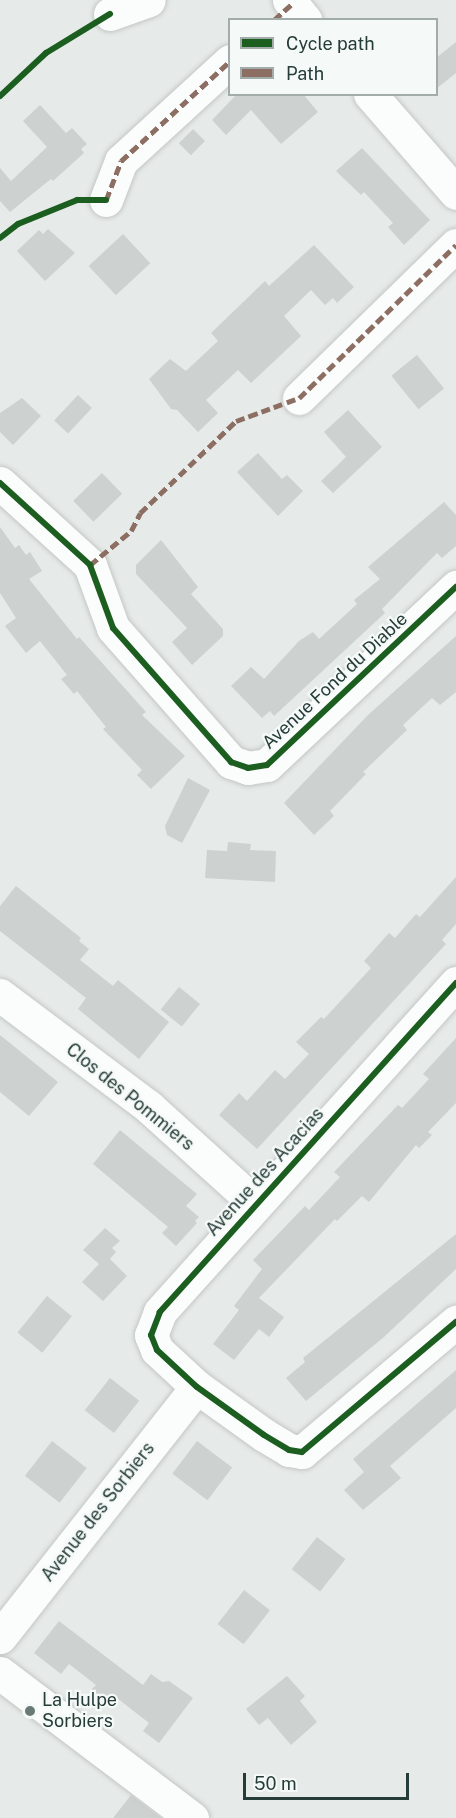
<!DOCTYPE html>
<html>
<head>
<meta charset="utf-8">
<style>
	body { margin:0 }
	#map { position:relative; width:456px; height:1818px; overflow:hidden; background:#e6eae8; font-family:"Public Sans",sans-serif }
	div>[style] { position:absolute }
	.building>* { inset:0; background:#cdd2d0; transform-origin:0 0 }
	.roads { filter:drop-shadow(0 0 2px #c3c7c5) drop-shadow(0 0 2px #c3c7c5) }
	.minor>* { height:33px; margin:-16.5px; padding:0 16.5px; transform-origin:16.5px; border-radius:16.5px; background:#fbfcfc }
	.quiet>* { height:4.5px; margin-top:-2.25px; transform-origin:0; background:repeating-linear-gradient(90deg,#8d6e63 0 9px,transparent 0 13.5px) }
	.cycleway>* { height:6px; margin:-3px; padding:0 3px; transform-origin:3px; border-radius:3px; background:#1b5e20 }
	.dots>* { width:16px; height:16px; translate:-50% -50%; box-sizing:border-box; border:3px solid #f5f9f7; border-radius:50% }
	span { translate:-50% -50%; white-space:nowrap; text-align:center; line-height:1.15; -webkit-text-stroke:4.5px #f5f9f7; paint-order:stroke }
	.street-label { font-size:18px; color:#253c38 }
	.poi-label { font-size:18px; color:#253c38 }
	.left { translate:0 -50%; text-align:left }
	.legend { position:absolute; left:228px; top:18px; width:210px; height:78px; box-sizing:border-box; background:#f5f9f7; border:2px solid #a2adab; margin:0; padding:8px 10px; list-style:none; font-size:18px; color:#253c38 }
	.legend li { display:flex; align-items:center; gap:12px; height:30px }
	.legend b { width:30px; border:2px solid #a2adab }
	.scale { position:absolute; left:243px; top:1773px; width:166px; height:27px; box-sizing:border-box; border:3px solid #253c38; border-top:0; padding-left:8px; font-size:18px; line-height:21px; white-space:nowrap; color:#253c38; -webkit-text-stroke:4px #f5f9f7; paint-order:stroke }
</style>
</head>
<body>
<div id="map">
	<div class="building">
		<i style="clip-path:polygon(456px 42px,456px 73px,436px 89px,436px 58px)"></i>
		<i style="clip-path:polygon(237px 94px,303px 94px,318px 112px,281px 144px,251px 110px,226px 135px,212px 120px)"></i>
		<i style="clip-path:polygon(40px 105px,66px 133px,72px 128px,87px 144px,81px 149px,84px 153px,53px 181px,51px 179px,10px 212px,0 201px,0 168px,11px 181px,47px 147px,23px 121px)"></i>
		<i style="left:193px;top:129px;width:17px;height:20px;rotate:45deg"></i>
		<i style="clip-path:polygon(362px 148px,430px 220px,404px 245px,388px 227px,393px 223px,364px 192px,361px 195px,336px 171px)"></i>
		<i style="clip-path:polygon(48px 229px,75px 253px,45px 281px,17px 251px,39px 230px,43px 234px)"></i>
		<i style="left:123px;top:234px;width:40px;height:47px;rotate:47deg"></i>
		<i style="clip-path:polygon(314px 245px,354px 287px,337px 303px,333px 298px,325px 305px,311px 290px,284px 316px,301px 336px,251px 383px,238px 370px,206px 400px,218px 413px,198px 432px,177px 410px,171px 409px,149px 379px,170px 359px,186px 371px,218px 341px,211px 333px,265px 281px,269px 286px)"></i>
		<i style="left:417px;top:355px;width:43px;height:33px;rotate:51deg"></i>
		<i style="left:78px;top:395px;width:19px;height:35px;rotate:43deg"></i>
		<i style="clip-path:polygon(22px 398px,41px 416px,13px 445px,0 432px,0 413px)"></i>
		<i style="clip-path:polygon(348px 410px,382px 447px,333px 493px,321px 481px,346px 457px,324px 432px)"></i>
		<i style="clip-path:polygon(258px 453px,282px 479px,287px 475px,303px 491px,278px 516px,237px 472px)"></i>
		<i style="left:102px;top:473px;width:29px;height:40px;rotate:46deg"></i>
		<i style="clip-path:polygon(444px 502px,456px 515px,456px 546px,442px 558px,437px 553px,382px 609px,385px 613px,274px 716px,270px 711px,262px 718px,231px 686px,251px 667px,264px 679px,299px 641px,313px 632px,319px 639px,357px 604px,354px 600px,380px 579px,368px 567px)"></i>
		<i style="clip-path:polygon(0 527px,15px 548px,19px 545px,26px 555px,30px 552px,42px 571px,29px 579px,77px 639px,79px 637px,146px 712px,142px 715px,185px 756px,151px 789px,137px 775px,142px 770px,103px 729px,106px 727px,77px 691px,74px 694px,61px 679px,67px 675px,40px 641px,26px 653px,5px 626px,16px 618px,0 593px)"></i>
		<i style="clip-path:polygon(161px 540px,198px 587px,191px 594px,223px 629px,223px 636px,192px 665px,172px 642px,187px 628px,136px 574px,136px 565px)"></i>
		<i style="clip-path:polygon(456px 636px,456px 692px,440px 705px,432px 698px,403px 725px,407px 730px,363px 772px,366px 774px,330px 811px,334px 816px,314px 835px,284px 803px,368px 715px)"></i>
		<i style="clip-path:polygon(188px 778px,210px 790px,182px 843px,167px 835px,165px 826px)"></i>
		<i style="clip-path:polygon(228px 842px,251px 844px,250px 850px,276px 851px,275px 882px,205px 878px,207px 850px,227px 851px)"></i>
		<i style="clip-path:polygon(456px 877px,456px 924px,442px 940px,446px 944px,257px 1149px,219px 1115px,239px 1093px,247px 1101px,275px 1070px,285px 1079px,309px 1054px,296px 1042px,321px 1017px,324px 1019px,371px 968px,364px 961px,389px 933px,395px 938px,416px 914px,420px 917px)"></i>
		<i style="clip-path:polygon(16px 886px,81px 938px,79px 941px,89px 949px,80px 960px,113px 986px,118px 980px,169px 1022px,139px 1059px,78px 1009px,86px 998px,0 931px,0 906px)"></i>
		<i style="left:179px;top:987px;width:27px;height:29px;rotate:39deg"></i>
		<i style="clip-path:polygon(0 1035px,58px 1082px,29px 1116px,0 1092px)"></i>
		<i style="clip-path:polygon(456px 1038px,456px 1103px,428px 1132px,432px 1135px,419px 1148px,416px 1145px,369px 1202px,362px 1196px,337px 1221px,335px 1219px,259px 1298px,284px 1317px,269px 1337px,259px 1329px,234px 1360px,213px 1344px,239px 1310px,234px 1306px,262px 1269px,253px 1260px,305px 1206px,309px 1210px,340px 1177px,334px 1172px,398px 1105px,402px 1108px,429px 1079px,423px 1074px)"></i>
		<i style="clip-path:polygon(120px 1130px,197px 1194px,186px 1206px,199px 1217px,195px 1221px,197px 1223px,176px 1246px,162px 1233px,168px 1227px,93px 1164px)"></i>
		<i style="clip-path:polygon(105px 1228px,120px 1241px,112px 1248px,116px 1252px,110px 1259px,127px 1276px,103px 1301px,82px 1282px,99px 1264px,83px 1250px)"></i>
		<i style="clip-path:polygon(456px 1234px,456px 1269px,384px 1337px,306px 1401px,286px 1378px,305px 1362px,303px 1358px)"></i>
		<i style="left:47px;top:1296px;width:32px;height:47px;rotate:39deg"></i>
		<i style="clip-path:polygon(456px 1370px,456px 1408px,390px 1466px,401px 1478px,363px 1510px,344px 1490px,364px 1472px,353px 1459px)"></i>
		<i style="left:110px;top:1378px;width:37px;height:41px;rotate:38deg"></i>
		<i style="left:52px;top:1441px;width:44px;height:44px;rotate:38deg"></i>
		<i style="left:197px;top:1441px;width:44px;height:41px;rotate:37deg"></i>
		<i style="left:317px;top:1537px;width:36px;height:41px;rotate:38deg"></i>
		<i style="left:244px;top:1590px;width:33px;height:43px;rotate:38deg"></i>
		<i style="clip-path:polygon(59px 1621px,143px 1685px,151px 1674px,162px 1682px,169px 1681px,193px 1698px,159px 1743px,143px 1731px,149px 1723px,113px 1695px,108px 1702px,91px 1690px,96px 1685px,69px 1664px,61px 1674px,34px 1653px)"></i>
		<i style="clip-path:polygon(287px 1676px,305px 1696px,300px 1701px,317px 1722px,291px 1745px,268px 1718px,259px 1725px,246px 1709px)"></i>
		<i style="clip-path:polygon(131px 1795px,161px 1818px,113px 1818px)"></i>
	</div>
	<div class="roads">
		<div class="minor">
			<i style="left:289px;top:0;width:26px;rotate:51deg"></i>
			<i style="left:110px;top:14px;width:41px;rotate:-19.7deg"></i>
			<i style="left:370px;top:94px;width:131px;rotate:49deg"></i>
			<i style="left:106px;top:200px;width:42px;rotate:-69deg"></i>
			<i style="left:121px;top:161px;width:148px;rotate:-42.5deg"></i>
			<i style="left:299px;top:398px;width:219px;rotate:-44.3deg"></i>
			<i style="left:0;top:483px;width:122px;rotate:42.3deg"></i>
			<i style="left:90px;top:565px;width:67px;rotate:69.9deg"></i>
			<i style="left:113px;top:628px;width:179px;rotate:48.6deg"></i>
			<i style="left:231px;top:762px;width:18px;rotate:19deg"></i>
			<i style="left:248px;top:768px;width:19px;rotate:-9deg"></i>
			<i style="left:267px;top:765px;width:260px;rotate:-43.3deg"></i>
			<i style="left:456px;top:983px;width:443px;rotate:132deg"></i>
			<i style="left:160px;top:1312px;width:25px;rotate:111deg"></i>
			<i style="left:151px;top:1335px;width:16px;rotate:68deg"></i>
			<i style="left:157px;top:1350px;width:54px;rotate:42.8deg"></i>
			<i style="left:197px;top:1387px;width:82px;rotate:35.6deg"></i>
			<i style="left:264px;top:1435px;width:29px;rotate:31deg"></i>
			<i style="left:289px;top:1450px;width:13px;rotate:9deg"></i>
			<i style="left:302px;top:1452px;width:202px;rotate:-40.2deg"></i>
			<i style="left:0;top:995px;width:186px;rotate:36.9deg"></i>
			<i style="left:149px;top:1107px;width:144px;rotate:42.2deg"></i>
			<i style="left:0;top:1637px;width:318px;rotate:-51.8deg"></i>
			<i style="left:0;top:1673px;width:241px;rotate:37.1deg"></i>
		</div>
	</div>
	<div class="quiet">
		<i style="left:274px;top:20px;width:24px;rotate:-42deg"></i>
		<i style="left:100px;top:200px;width:6px"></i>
		<i style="left:106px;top:200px;width:42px;rotate:-69deg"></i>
		<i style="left:121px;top:161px;width:148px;rotate:-42.5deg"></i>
		<i style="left:90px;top:565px;width:53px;rotate:-39.7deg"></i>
		<i style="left:131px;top:531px;width:20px;rotate:-63deg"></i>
		<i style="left:140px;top:513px;width:133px;rotate:-43.8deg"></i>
		<i style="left:236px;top:421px;width:67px;rotate:-20.1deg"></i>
		<i style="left:299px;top:398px;width:219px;rotate:-44.3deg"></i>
	</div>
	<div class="cycleway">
		<i style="left:0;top:96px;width:63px;rotate:-43.1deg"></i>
		<i style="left:46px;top:53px;width:75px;rotate:-31.4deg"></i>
		<i style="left:0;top:238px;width:23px;rotate:-38deg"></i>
		<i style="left:18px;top:224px;width:64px;rotate:-22.1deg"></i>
		<i style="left:77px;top:200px;width:29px"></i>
		<i style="left:0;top:483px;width:122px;rotate:42.3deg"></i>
		<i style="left:90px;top:565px;width:67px;rotate:69.9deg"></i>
		<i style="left:113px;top:628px;width:179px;rotate:48.6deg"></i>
		<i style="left:231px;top:762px;width:18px;rotate:19deg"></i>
		<i style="left:248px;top:768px;width:19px;rotate:-9deg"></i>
		<i style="left:267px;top:765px;width:260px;rotate:-43.3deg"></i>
		<i style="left:456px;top:983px;width:443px;rotate:132deg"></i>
		<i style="left:160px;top:1312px;width:25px;rotate:111deg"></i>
		<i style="left:151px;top:1335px;width:16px;rotate:68deg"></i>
		<i style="left:157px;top:1350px;width:54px;rotate:42.8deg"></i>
		<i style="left:197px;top:1387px;width:82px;rotate:35.6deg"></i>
		<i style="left:264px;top:1435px;width:29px;rotate:31deg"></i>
		<i style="left:289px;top:1450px;width:13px;rotate:9deg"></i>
		<i style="left:302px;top:1452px;width:202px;rotate:-40.2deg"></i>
	</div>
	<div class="dots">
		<i style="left:30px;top:1711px;background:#697976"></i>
	</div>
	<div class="street-label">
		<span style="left:335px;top:681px;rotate:-43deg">Avenue Fond du Diable</span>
		<span style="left:130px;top:1097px;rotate:39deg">Clos des Pommiers</span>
		<span style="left:265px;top:1172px;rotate:-48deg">Avenue des Acacias</span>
		<span style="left:98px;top:1512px;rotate:-52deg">Avenue des Sorbiers</span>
	</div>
	<div class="poi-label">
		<span class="left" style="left:42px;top:1711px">La Hulpe<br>Sorbiers</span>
	</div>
	<ul class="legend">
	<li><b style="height:8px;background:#1b5e20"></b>Cycle path</li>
	<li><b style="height:8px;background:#8d6e63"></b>Path</li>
	</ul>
	<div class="scale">50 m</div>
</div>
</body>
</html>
